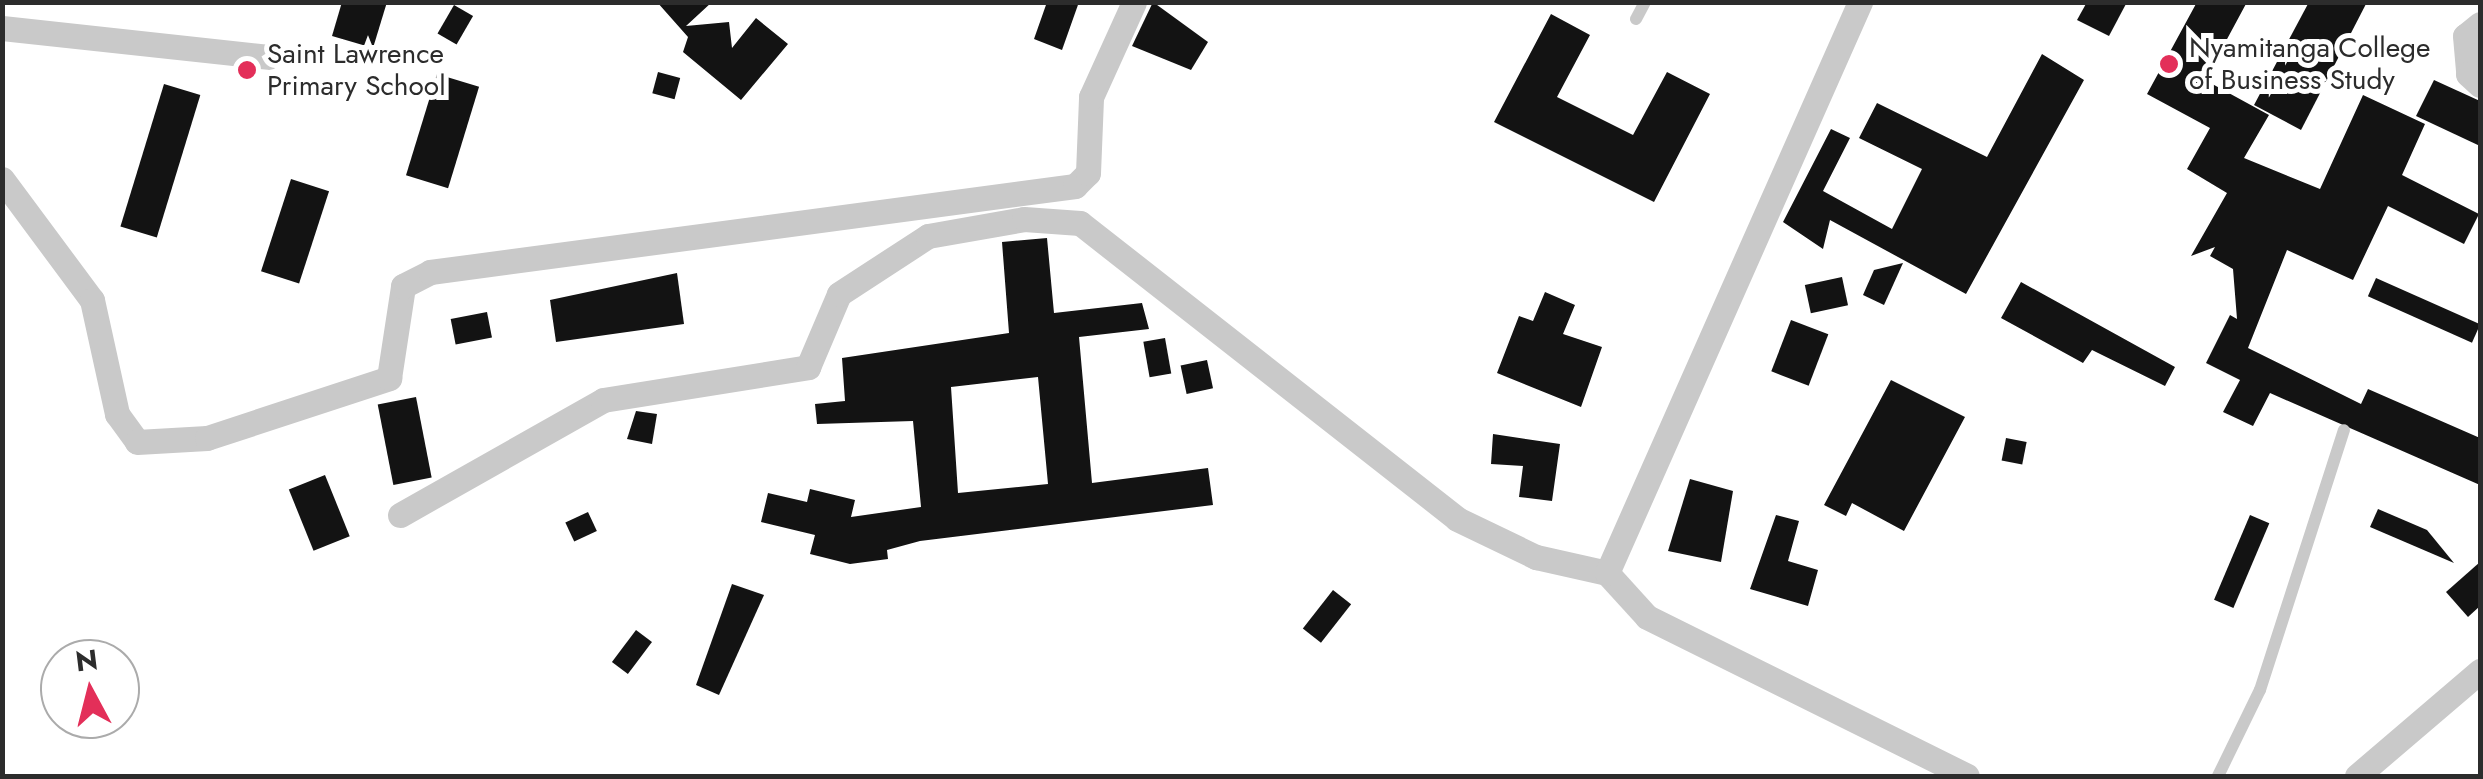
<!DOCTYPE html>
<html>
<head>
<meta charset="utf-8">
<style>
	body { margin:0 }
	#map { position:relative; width:2483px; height:779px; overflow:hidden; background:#fff; font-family:Jost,sans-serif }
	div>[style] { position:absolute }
	.building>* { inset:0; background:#131313; transform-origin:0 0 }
	.lane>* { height:12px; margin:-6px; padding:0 6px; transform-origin:6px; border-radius:6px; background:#c9c9c9 }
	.street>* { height:25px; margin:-12.5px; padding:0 12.5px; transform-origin:12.5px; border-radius:12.5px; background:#c9c9c9 }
	.dots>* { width:28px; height:28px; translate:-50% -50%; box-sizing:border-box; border:5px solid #fff; border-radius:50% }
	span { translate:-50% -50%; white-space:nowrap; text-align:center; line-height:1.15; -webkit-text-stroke:10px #fff; paint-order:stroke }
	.poi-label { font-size:28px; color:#2c2c2c }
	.left { translate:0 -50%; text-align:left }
	.frame { position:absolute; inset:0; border:5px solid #2c2c2c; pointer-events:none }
	.north { position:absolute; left:40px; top:639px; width:100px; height:100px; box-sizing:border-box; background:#fff; border:2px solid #ababab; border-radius:50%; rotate:353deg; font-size:28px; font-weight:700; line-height:40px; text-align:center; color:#2c2c2c }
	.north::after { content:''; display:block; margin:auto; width:35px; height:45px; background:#e32f59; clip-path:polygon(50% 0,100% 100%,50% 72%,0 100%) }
</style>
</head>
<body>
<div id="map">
	<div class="building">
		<i style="clip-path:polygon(342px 2px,387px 2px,373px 48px,332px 36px)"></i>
		<i style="clip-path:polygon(657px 2px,712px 2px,686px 26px,729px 22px,732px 48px,756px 18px,788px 44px,741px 100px,683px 52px,688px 37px)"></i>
		<i style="clip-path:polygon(1047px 2px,1079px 2px,1062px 50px,1034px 39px)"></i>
		<i style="clip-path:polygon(1153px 2px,1208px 42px,1191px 70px,1132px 46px)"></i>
		<i style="clip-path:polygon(2087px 2px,2127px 2px,2109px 36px,2077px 20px)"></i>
		<i style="clip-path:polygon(2197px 2px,2247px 2px,2205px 80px,2269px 115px,2244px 158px,2320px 189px,2363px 95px,2425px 124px,2402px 175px,2479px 214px,2464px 244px,2388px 206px,2353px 280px,2287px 250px,2248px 348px,2361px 404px,2368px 389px,2480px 438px,2480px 485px,2270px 393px,2253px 426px,2223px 412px,2240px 380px,2206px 363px,2230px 315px,2237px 319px,2233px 269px,2210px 256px,2215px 247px,2191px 256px,2227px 193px,2187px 169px,2210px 128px,2147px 94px)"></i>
		<i style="clip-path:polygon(2309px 2px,2367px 2px,2301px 130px,2254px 105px)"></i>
		<i style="left:454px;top:5px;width:22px;height:33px;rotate:30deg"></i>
		<i style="clip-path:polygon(1551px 14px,1590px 35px,1557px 97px,1633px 135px,1667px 72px,1710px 94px,1654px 202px,1494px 122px)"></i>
		<i style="clip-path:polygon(2042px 54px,2084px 80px,1966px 294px,1830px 220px,1823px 249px,1783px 222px,1831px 129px,1850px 138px,1823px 191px,1892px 229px,1922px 169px,1859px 138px,1877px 103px,1987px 157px)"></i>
		<i style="left:658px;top:72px;width:23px;height:22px;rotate:15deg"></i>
		<i style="left:437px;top:74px;width:44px;height:106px;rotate:17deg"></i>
		<i style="clip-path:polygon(2434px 80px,2480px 101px,2480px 146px,2416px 116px)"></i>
		<i style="left:164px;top:84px;width:38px;height:149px;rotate:17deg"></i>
		<i style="left:291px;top:179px;width:40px;height:97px;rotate:18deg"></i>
		<i style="clip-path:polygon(evenodd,1047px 238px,1054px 313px,1142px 303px,1149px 329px,1079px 337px,1092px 483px,1208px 468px,1213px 505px,920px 541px,887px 550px,888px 559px,850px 564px,810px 554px,815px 535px,761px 522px,768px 493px,807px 502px,810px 489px,855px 500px,851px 517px,921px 507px,913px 421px,817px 424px,815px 404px,845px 401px,842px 358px,1009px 333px,1002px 242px,1047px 238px,1038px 377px,1048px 484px,958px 493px,951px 387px,1038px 377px)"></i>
		<i style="clip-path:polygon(1903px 263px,1884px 305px,1863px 295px,1874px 270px)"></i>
		<i style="clip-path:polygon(677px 273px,684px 324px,556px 342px,550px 300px)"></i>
		<i style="left:1842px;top:277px;width:29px;height:38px;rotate:78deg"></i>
		<i style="left:2376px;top:278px;width:114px;height:20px;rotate:24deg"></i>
		<i style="clip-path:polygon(2021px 282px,2175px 367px,2165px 386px,2092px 350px,2083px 363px,2001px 318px)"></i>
		<i style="clip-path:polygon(1545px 292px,1575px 305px,1563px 334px,1602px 347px,1581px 407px,1497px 373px,1519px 316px,1533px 321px)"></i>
		<i style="left:487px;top:312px;width:26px;height:37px;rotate:79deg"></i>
		<i style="left:1791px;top:320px;width:40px;height:55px;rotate:21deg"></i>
		<i style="left:1165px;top:338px;width:36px;height:22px;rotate:80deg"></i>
		<i style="left:1207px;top:360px;width:29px;height:27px;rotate:78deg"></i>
		<i style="clip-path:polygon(1891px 380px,1965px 417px,1904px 531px,1852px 503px,1846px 516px,1824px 505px)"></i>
		<i style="left:416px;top:397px;width:82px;height:39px;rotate:79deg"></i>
		<i style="clip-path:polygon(636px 411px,657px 414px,652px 444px,627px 439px)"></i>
		<i style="clip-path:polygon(1493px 434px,1560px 444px,1552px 501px,1519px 497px,1523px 466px,1491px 464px)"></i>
		<i style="left:2006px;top:438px;width:21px;height:23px;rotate:11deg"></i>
		<i style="left:325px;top:475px;width:66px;height:39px;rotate:68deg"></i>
		<i style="clip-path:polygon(1690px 479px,1733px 491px,1721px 562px,1668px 551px)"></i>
		<i style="clip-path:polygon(2378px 509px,2427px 530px,2454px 563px,2370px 527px)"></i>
		<i style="left:588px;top:512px;width:21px;height:25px;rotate:65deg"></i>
		<i style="clip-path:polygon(1776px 515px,1799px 521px,1788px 561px,1818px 570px,1808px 606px,1750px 589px)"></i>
		<i style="left:2250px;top:515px;width:21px;height:92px;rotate:23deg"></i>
		<i style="clip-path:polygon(2480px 562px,2480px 606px,2468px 617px,2446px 592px)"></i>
		<i style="clip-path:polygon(732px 584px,764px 595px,719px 695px,696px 685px)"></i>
		<i style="left:1333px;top:590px;width:23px;height:49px;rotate:38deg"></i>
		<i style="left:636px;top:630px;width:20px;height:40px;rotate:37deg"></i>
	</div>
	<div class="lane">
		<i style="left:1636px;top:19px;width:19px;rotate:-62deg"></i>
		<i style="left:2218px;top:776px;width:96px;rotate:-64deg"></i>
		<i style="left:2260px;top:690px;width:273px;rotate:-72.1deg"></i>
	</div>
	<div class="street">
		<i style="left:2480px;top:24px;width:19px;rotate:141deg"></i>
		<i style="left:2465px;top:36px;width:38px;rotate:85deg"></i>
		<i style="left:2468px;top:74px;width:16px;rotate:43deg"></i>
		<i style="left:2px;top:28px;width:268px;rotate:6.2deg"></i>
		<i style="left:2px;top:179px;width:151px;rotate:53.4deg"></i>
		<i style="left:92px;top:300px;width:117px;rotate:77.6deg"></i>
		<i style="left:117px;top:414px;width:34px;rotate:54deg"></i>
		<i style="left:137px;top:442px;width:70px;rotate:-3.3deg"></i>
		<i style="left:207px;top:438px;width:192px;rotate:-18.2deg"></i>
		<i style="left:389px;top:378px;width:93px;rotate:-81.3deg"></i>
		<i style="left:403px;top:286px;width:30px;rotate:-27deg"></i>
		<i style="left:430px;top:272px;width:651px;rotate:-7.59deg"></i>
		<i style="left:1075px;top:186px;width:18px;rotate:-45deg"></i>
		<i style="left:1088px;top:173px;width:76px;rotate:-87.7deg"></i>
		<i style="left:1091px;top:97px;width:104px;rotate:-65.6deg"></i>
		<i style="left:400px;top:515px;width:233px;rotate:-29.5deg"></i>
		<i style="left:603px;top:400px;width:208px;rotate:-9.1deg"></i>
		<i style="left:808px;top:367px;width:79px;rotate:-67deg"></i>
		<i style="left:839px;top:294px;width:106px;rotate:-33.1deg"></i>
		<i style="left:928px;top:236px;width:97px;rotate:-10deg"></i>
		<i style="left:1024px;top:219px;width:56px;rotate:4.1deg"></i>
		<i style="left:1080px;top:223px;width:479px;rotate:38.1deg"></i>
		<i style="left:1457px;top:519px;width:88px;rotate:25.7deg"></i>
		<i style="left:1536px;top:557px;width:73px;rotate:12.7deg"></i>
		<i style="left:1607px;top:573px;width:59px;rotate:47.7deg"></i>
		<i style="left:1647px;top:617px;width:357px;rotate:26.4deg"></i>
		<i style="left:1607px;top:573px;width:625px;rotate:-66.1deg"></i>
		<i style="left:2357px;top:776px;width:162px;rotate:-40.5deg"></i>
	</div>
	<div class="dots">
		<i style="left:2169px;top:64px;background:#e32f59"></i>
		<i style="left:247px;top:70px;background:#e32f59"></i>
	</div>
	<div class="poi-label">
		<span class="left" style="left:2189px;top:64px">Nyamitanga College<br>of Business Study</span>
		<span class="left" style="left:267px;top:70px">Saint Lawrence<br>Primary School</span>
	</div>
	<div class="frame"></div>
	<div class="north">N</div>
</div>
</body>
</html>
